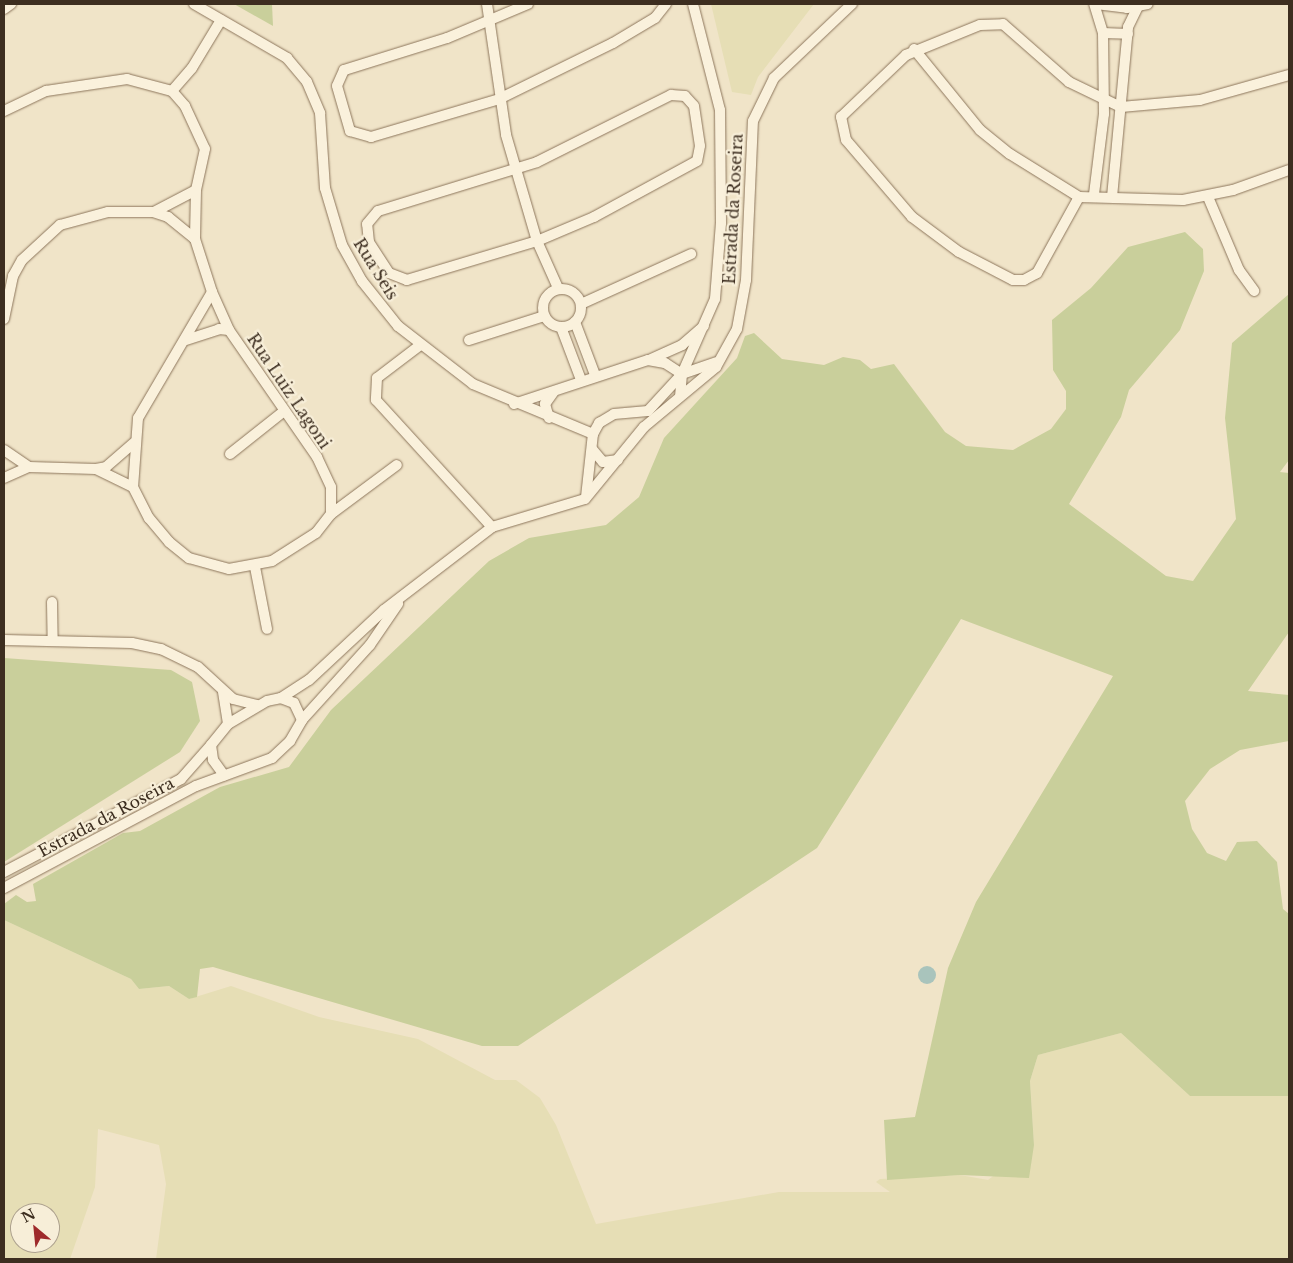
<!DOCTYPE html>
<html>
<head>
<meta charset="utf-8">
<style>
	body { margin:0 }
	#map { position:relative; width:1293px; height:1263px; overflow:hidden; background:#f0e4c8; font-family:"Libre Baskerville",serif }
	div>[style] { position:absolute }
	.farmland>* { inset:0; background:#e6deb5 }
	.green>* { inset:0; background:#c9cf9b }
	.water>* { inset:0; background:#a9c4bc }
	.round { border-radius:50% }
	.roads { filter:drop-shadow(0 0 1px #8d765c) drop-shadow(0 0 1px #8d765c) }
	.minor>* { height:10px; margin:-5px; padding:0 5px; transform-origin:5px; border-radius:5px; background:#faf1dc }
	.minor>.ring { margin:-5px; padding:0; box-sizing:content-box; background:none; border:10px solid #faf1dc; border-radius:50% }
	span { translate:-50% -50%; white-space:nowrap; text-align:center; line-height:1.15; -webkit-text-stroke:4.5px #f7eed8; paint-order:stroke }
	.street-label { font-size:16px; color:#3d2e20 }
	.frame { position:absolute; inset:0; border:5px solid #3d2e20; pointer-events:none }
	.north { position:absolute; left:10px; top:1203px; width:50px; height:50px; box-sizing:border-box; background:#f7eed8; border:1px solid #ada18e; border-radius:50%; rotate:332deg; font-size:14px; font-weight:700; line-height:20px; text-align:center; color:#3d2e20 }
	.north::after { content:''; display:block; margin:auto; width:18px; height:22px; background:#9e2a2b; clip-path:polygon(50% 0,100% 100%,50% 72%,0 100%) }
</style>
</head>
<body>
<div id="map">
	<div class="farmland">
		<i style="clip-path:polygon(711px 4px,814px 4px,758px 77px,751px 95px,732px 92px)"></i>
		<i style="clip-path:polygon(evenodd,4px 920px,131px 979px,139px 989px,169px 986px,189px 999px,231px 986px,319px 1017px,418px 1039px,495px 1080px,516px 1080px,540px 1098px,556px 1125px,596px 1224px,779px 1192px,890px 1192px,876px 1182px,880px 1179px,960px 1175px,988px 1180px,1034px 1145px,1030px 1081px,1038px 1055px,1121px 1033px,1190px 1096px,1289px 1096px,1289px 1259px,156px 1259px,166px 1184px,159px 1145px,98px 1129px,95px 1187px,70px 1259px,4px 1259px,4px 920px,20px 1213px,50px 1213px,50px 1243px,20px 1243px,20px 1213px)"></i>
	</div>
	<div class="green">
		<i style="clip-path:polygon(234px 4px,272px 4px,273px 26px)"></i>
		<i style="clip-path:polygon(1185px 232px,1203px 249px,1204px 271px,1180px 330px,1129px 390px,1121px 417px,1069px 504px,1166px 576px,1193px 581px,1236px 519px,1225px 418px,1232px 343px,1289px 294px,1289px 460px,1280px 472px,1289px 473px,1289px 632px,1248px 691px,1289px 695px,1289px 741px,1240px 750px,1210px 769px,1185px 801px,1192px 829px,1207px 853px,1226px 861px,1237px 842px,1257px 841px,1277px 862px,1283px 909px,1289px 914px,1289px 1096px,1190px 1096px,1121px 1033px,1038px 1055px,1030px 1081px,1034px 1145px,1029px 1178px,960px 1175px,887px 1180px,884px 1120px,915px 1117px,948px 968px,976px 902px,1113px 676px,961px 619px,817px 848px,518px 1046px,482px 1046px,213px 967px,200px 969px,197px 997px,189px 999px,169px 986px,139px 989px,131px 979px,4px 920px,4px 904px,16px 895px,27px 902px,36px 901px,33px 884px,123px 833px,140px 831px,220px 787px,289px 767px,331px 710px,489px 561px,529px 538px,606px 525px,639px 497px,664px 438px,737px 358px,745px 336px,754px 333px,782px 359px,824px 365px,843px 357px,860px 360px,871px 369px,894px 364px,945px 432px,966px 446px,1013px 450px,1051px 429px,1066px 409px,1066px 391px,1053px 370px,1052px 320px,1091px 288px,1128px 247px)"></i>
		<i style="clip-path:polygon(4px 658px,171px 670px,192px 682px,200px 721px,180px 752px,4px 862px)"></i>
	</div>
	<div class="water">
		<i class="round" style="left:918px;top:966px;width:18px;height:18px"></i>
	</div>
	<div class="roads">
		<div class="minor">
			<i style="left:194px;top:4px;width:108px;rotate:30.1deg"></i>
			<i style="left:287px;top:58px;width:31px;rotate:50deg"></i>
			<i style="left:307px;top:82px;width:34px;rotate:67deg"></i>
			<i style="left:320px;top:113px;width:75px;rotate:86.2deg"></i>
			<i style="left:325px;top:188px;width:59px;rotate:73.4deg"></i>
			<i style="left:342px;top:245px;width:41px;rotate:60.9deg"></i>
			<i style="left:362px;top:281px;width:58px;rotate:51.3deg"></i>
			<i style="left:398px;top:326px;width:95px;rotate:37.7deg"></i>
			<i style="left:473px;top:384px;width:130px;rotate:22.6deg"></i>
			<i style="left:487px;top:4px;width:132px;rotate:81.7deg"></i>
			<i style="left:506px;top:135px;width:110px;rotate:73.7deg"></i>
			<i style="left:537px;top:241px;width:51px;rotate:65.9deg"></i>
			<i style="left:528px;top:4px;width:88px;rotate:157.2deg"></i>
			<i style="left:447px;top:38px;width:108px;rotate:162.7deg"></i>
			<i style="left:344px;top:70px;width:17px;rotate:114deg"></i>
			<i style="left:337px;top:86px;width:47px;rotate:73.9deg"></i>
			<i style="left:350px;top:131px;width:22px;rotate:16deg"></i>
			<i style="left:371px;top:137px;width:134px;rotate:-16.5deg"></i>
			<i style="left:499px;top:99px;width:127px;rotate:-26.2deg"></i>
			<i style="left:613px;top:43px;width:49px;rotate:-30.8deg"></i>
			<i style="left:655px;top:18px;width:18px;rotate:-52deg"></i>
			<i style="left:1096px;top:4px;width:31px;rotate:7deg"></i>
			<i style="left:1127px;top:8px;width:21px;rotate:-11deg"></i>
			<i style="left:4px;top:9px;width:9px;rotate:-36deg"></i>
			<i style="left:1103px;top:33px;width:25px;rotate:2deg"></i>
			<i style="left:914px;top:49px;width:104px;rotate:50.8deg"></i>
			<i style="left:980px;top:130px;width:38px;rotate:39deg"></i>
			<i style="left:1010px;top:154px;width:81px;rotate:31.9deg"></i>
			<i style="left:1079px;top:197px;width:104px;rotate:1.7deg"></i>
			<i style="left:1183px;top:200px;width:51px;rotate:-11.3deg"></i>
			<i style="left:1233px;top:190px;width:59px;rotate:-19.7deg"></i>
			<i style="left:172px;top:91px;width:30px;rotate:-49deg"></i>
			<i style="left:192px;top:68px;width:56px;rotate:-58.9deg"></i>
			<i style="left:671px;top:95px;width:14px;rotate:4deg"></i>
			<i style="left:685px;top:96px;width:13px;rotate:48deg"></i>
			<i style="left:694px;top:106px;width:40px;rotate:81.5deg"></i>
			<i style="left:700px;top:146px;width:15px;rotate:101deg"></i>
			<i style="left:697px;top:161px;width:117px;rotate:151.5deg"></i>
			<i style="left:594px;top:217px;width:62px;rotate:157.2deg"></i>
			<i style="left:537px;top:241px;width:136px;rotate:163.3deg"></i>
			<i style="left:407px;top:280px;width:19px;rotate:-159deg"></i>
			<i style="left:389px;top:273px;width:37px;rotate:-123deg"></i>
			<i style="left:369px;top:242px;width:18px;rotate:-96deg"></i>
			<i style="left:367px;top:224px;width:17px;rotate:-50deg"></i>
			<i style="left:378px;top:211px;width:166px;rotate:-17.1deg"></i>
			<i style="left:537px;top:162px;width:150px;rotate:-26.6deg"></i>
			<i style="left:4px;top:111px;width:47px;rotate:-25.5deg"></i>
			<i style="left:46px;top:91px;width:82px;rotate:-8.4deg"></i>
			<i style="left:127px;top:79px;width:47px;rotate:14.9deg"></i>
			<i style="left:172px;top:91px;width:20px;rotate:49deg"></i>
			<i style="left:185px;top:106px;width:47px;rotate:65.1deg"></i>
			<i style="left:205px;top:149px;width:42px;rotate:102.4deg"></i>
			<i style="left:196px;top:190px;width:49px;rotate:91.2deg"></i>
			<i style="left:195px;top:239px;width:56px;rotate:72.2deg"></i>
			<i style="left:212px;top:292px;width:42px;rotate:65.9deg"></i>
			<i style="left:229px;top:330px;width:155px;rotate:55.3deg"></i>
			<i style="left:317px;top:457px;width:33px;rotate:65deg"></i>
			<i style="left:331px;top:487px;width:27px;rotate:90deg"></i>
			<i style="left:1094px;top:194px;width:81px;rotate:-82.9deg"></i>
			<i style="left:1104px;top:114px;width:81px;rotate:-90.7deg"></i>
			<i style="left:1103px;top:33px;width:30px;rotate:-107deg"></i>
			<i style="left:1079px;top:197px;width:87px;rotate:118.9deg"></i>
			<i style="left:1037px;top:273px;width:15px;rotate:152deg"></i>
			<i style="left:1024px;top:280px;width:11px;rotate:180deg"></i>
			<i style="left:1013px;top:280px;width:61px;rotate:-152.6deg"></i>
			<i style="left:959px;top:252px;width:59px;rotate:-143.3deg"></i>
			<i style="left:912px;top:217px;width:101px;rotate:-130.6deg"></i>
			<i style="left:846px;top:140px;width:24px;rotate:-102deg"></i>
			<i style="left:841px;top:117px;width:90px;rotate:-43.6deg"></i>
			<i style="left:906px;top:55px;width:80px;rotate:-22.1deg"></i>
			<i style="left:980px;top:25px;width:23px;rotate:-2deg"></i>
			<i style="left:1003px;top:24px;width:88px;rotate:41.3deg"></i>
			<i style="left:1069px;top:82px;width:58px;rotate:25.7deg"></i>
			<i style="left:1121px;top:107px;width:79px;rotate:-5.1deg"></i>
			<i style="left:1200px;top:100px;width:92px;rotate:-15.7deg"></i>
			<i style="left:1112px;top:197px;width:171px;rotate:-84.6deg"></i>
			<i style="left:1128px;top:27px;width:25px;rotate:-64deg"></i>
			<i style="left:1208px;top:197px;width:79px;rotate:67deg"></i>
			<i style="left:1239px;top:270px;width:26px;rotate:54deg"></i>
			<i style="left:154px;top:212px;width:47px;rotate:-27.6deg"></i>
			<i class="ring" style="left:543px;top:289px;width:28px;height:28px"></i>
			<i style="left:212px;top:292px;width:146px;rotate:120.4deg"></i>
			<i style="left:138px;top:418px;width:69px;rotate:94.1deg"></i>
			<i style="left:133px;top:487px;width:35px;rotate:63deg"></i>
			<i style="left:149px;top:518px;width:31px;rotate:50deg"></i>
			<i style="left:169px;top:542px;width:26px;rotate:39deg"></i>
			<i style="left:189px;top:558px;width:41px;rotate:15.4deg"></i>
			<i style="left:229px;top:569px;width:44px;rotate:-10.5deg"></i>
			<i style="left:272px;top:561px;width:52px;rotate:-32.5deg"></i>
			<i style="left:316px;top:533px;width:24px;rotate:-52deg"></i>
			<i style="left:331px;top:514px;width:82px;rotate:-36.6deg"></i>
			<i style="left:581px;top:304px;width:121px;rotate:-24.4deg"></i>
			<i style="left:4px;top:319px;width:44px;rotate:-78.2deg"></i>
			<i style="left:13px;top:276px;width:18px;rotate:-61deg"></i>
			<i style="left:22px;top:260px;width:52px;rotate:-42.6deg"></i>
			<i style="left:60px;top:225px;width:50px;rotate:-15.2deg"></i>
			<i style="left:108px;top:212px;width:45px"></i>
			<i style="left:153px;top:212px;width:16px;rotate:18deg"></i>
			<i style="left:168px;top:217px;width:35px;rotate:39deg"></i>
			<i style="left:575px;top:322px;width:57px;rotate:69.3deg"></i>
			<i style="left:561px;top:327px;width:57px;rotate:69.3deg"></i>
			<i style="left:186px;top:340px;width:35px;rotate:-18deg"></i>
			<i style="left:219px;top:329px;width:10px;rotate:6deg"></i>
			<i style="left:469px;top:340px;width:79px;rotate:-17.7deg"></i>
			<i style="left:419px;top:346px;width:53px;rotate:142.7deg"></i>
			<i style="left:377px;top:378px;width:22px;rotate:93deg"></i>
			<i style="left:376px;top:400px;width:172px;rotate:47.6deg"></i>
			<i style="left:651px;top:359px;width:34px;rotate:-24deg"></i>
			<i style="left:682px;top:345px;width:29px;rotate:-41deg"></i>
			<i style="left:682px;top:374px;width:82px;rotate:-66.3deg"></i>
			<i style="left:715px;top:299px;width:76px;rotate:-85.5deg"></i>
			<i style="left:721px;top:223px;width:113px;rotate:-90.5deg"></i>
			<i style="left:720px;top:110px;width:109px;rotate:-104.3deg"></i>
			<i style="left:514px;top:404px;width:141px;rotate:-18.2deg"></i>
			<i style="left:648px;top:360px;width:17px;rotate:10deg"></i>
			<i style="left:665px;top:363px;width:20px;rotate:33deg"></i>
			<i style="left:682px;top:374px;width:22px;rotate:95deg"></i>
			<i style="left:549px;top:418px;width:15px;rotate:-106deg"></i>
			<i style="left:545px;top:404px;width:14px;rotate:-54deg"></i>
			<i style="left:592px;top:449px;width:17px;rotate:50deg"></i>
			<i style="left:603px;top:462px;width:15px;rotate:-8deg"></i>
			<i style="left:4px;top:450px;width:30px;rotate:34deg"></i>
			<i style="left:230px;top:454px;width:69px;rotate:-38.5deg"></i>
			<i style="left:96px;top:469px;width:10px;rotate:-11deg"></i>
			<i style="left:106px;top:467px;width:37px;rotate:-41deg"></i>
			<i style="left:4px;top:478px;width:27px;rotate:-24deg"></i>
			<i style="left:29px;top:467px;width:67px;rotate:1.7deg"></i>
			<i style="left:96px;top:469px;width:41px;rotate:25.9deg"></i>
			<i style="left:586px;top:497px;width:63px;rotate:-83.7deg"></i>
			<i style="left:593px;top:434px;width:13px;rotate:-61deg"></i>
			<i style="left:599px;top:423px;width:17px;rotate:-31deg"></i>
			<i style="left:614px;top:414px;width:34px;rotate:-5deg"></i>
			<i style="left:648px;top:411px;width:50px;rotate:-47.4deg"></i>
			<i style="left:682px;top:374px;width:36px;rotate:-19deg"></i>
			<i style="left:255px;top:567px;width:63px;rotate:79deg"></i>
			<i style="left:52px;top:602px;width:39px;rotate:89deg"></i>
			<i style="left:4px;top:640px;width:128px;rotate:1.3deg"></i>
			<i style="left:132px;top:643px;width:30px;rotate:12deg"></i>
			<i style="left:161px;top:649px;width:41px;rotate:25.9deg"></i>
			<i style="left:198px;top:667px;width:47px;rotate:42.4deg"></i>
			<i style="left:233px;top:699px;width:25px;rotate:14deg"></i>
			<i style="left:223px;top:692px;width:32px;rotate:81deg"></i>
			<i style="left:281px;top:698px;width:33px;rotate:-33deg"></i>
			<i style="left:309px;top:680px;width:103px;rotate:-43deg"></i>
			<i style="left:384px;top:610px;width:136px;rotate:-37.5deg"></i>
			<i style="left:492px;top:527px;width:97px;rotate:-16.8deg"></i>
			<i style="left:585px;top:499px;width:93px;rotate:-50.7deg"></i>
			<i style="left:644px;top:427px;width:94px;rotate:-39.8deg"></i>
			<i style="left:716px;top:367px;width:43px;rotate:-61.1deg"></i>
			<i style="left:737px;top:329px;width:50px;rotate:-79.6deg"></i>
			<i style="left:746px;top:280px;width:159px;rotate:-87.5deg"></i>
			<i style="left:753px;top:121px;width:48px;rotate:-64deg"></i>
			<i style="left:774px;top:78px;width:108px;rotate:-43.5deg"></i>
			<i style="left:302px;top:720px;width:101px;rotate:-47.8deg"></i>
			<i style="left:370px;top:645px;width:50px;rotate:-55.7deg"></i>
			<i style="left:4px;top:872px;width:200px;rotate:-27.7deg"></i>
			<i style="left:181px;top:779px;width:45px;rotate:-48.6deg"></i>
			<i style="left:4px;top:888px;width:217px;rotate:-28deg"></i>
			<i style="left:196px;top:786px;width:81px;rotate:-20.2deg"></i>
			<i style="left:272px;top:758px;width:25px;rotate:-43deg"></i>
			<i style="left:290px;top:741px;width:24px;rotate:-60deg"></i>
			<i style="left:302px;top:720px;width:19px;rotate:-115deg"></i>
			<i style="left:294px;top:703px;width:14px;rotate:-159deg"></i>
			<i style="left:281px;top:698px;width:14px;rotate:168deg"></i>
			<i style="left:267px;top:701px;width:45px;rotate:149.5deg"></i>
			<i style="left:228px;top:724px;width:27px;rotate:129deg"></i>
			<i style="left:211px;top:745px;width:15px;rotate:82deg"></i>
			<i style="left:213px;top:760px;width:19px;rotate:54deg"></i>
		</div>
	</div>
	<div class="street-label">
		<span style="left:733px;top:209px;rotate:-87deg">Estrada da Roseira</span>
		<span style="left:376px;top:269px;rotate:58deg">Rua Seis</span>
		<span style="left:289px;top:391px;rotate:56deg">Rua Luiz Lagoni</span>
		<span style="left:106px;top:817px;rotate:-28deg">Estrada da Roseira</span>
	</div>
	<div class="frame"></div>
	<div class="north">N</div>
</div>
</body>
</html>
